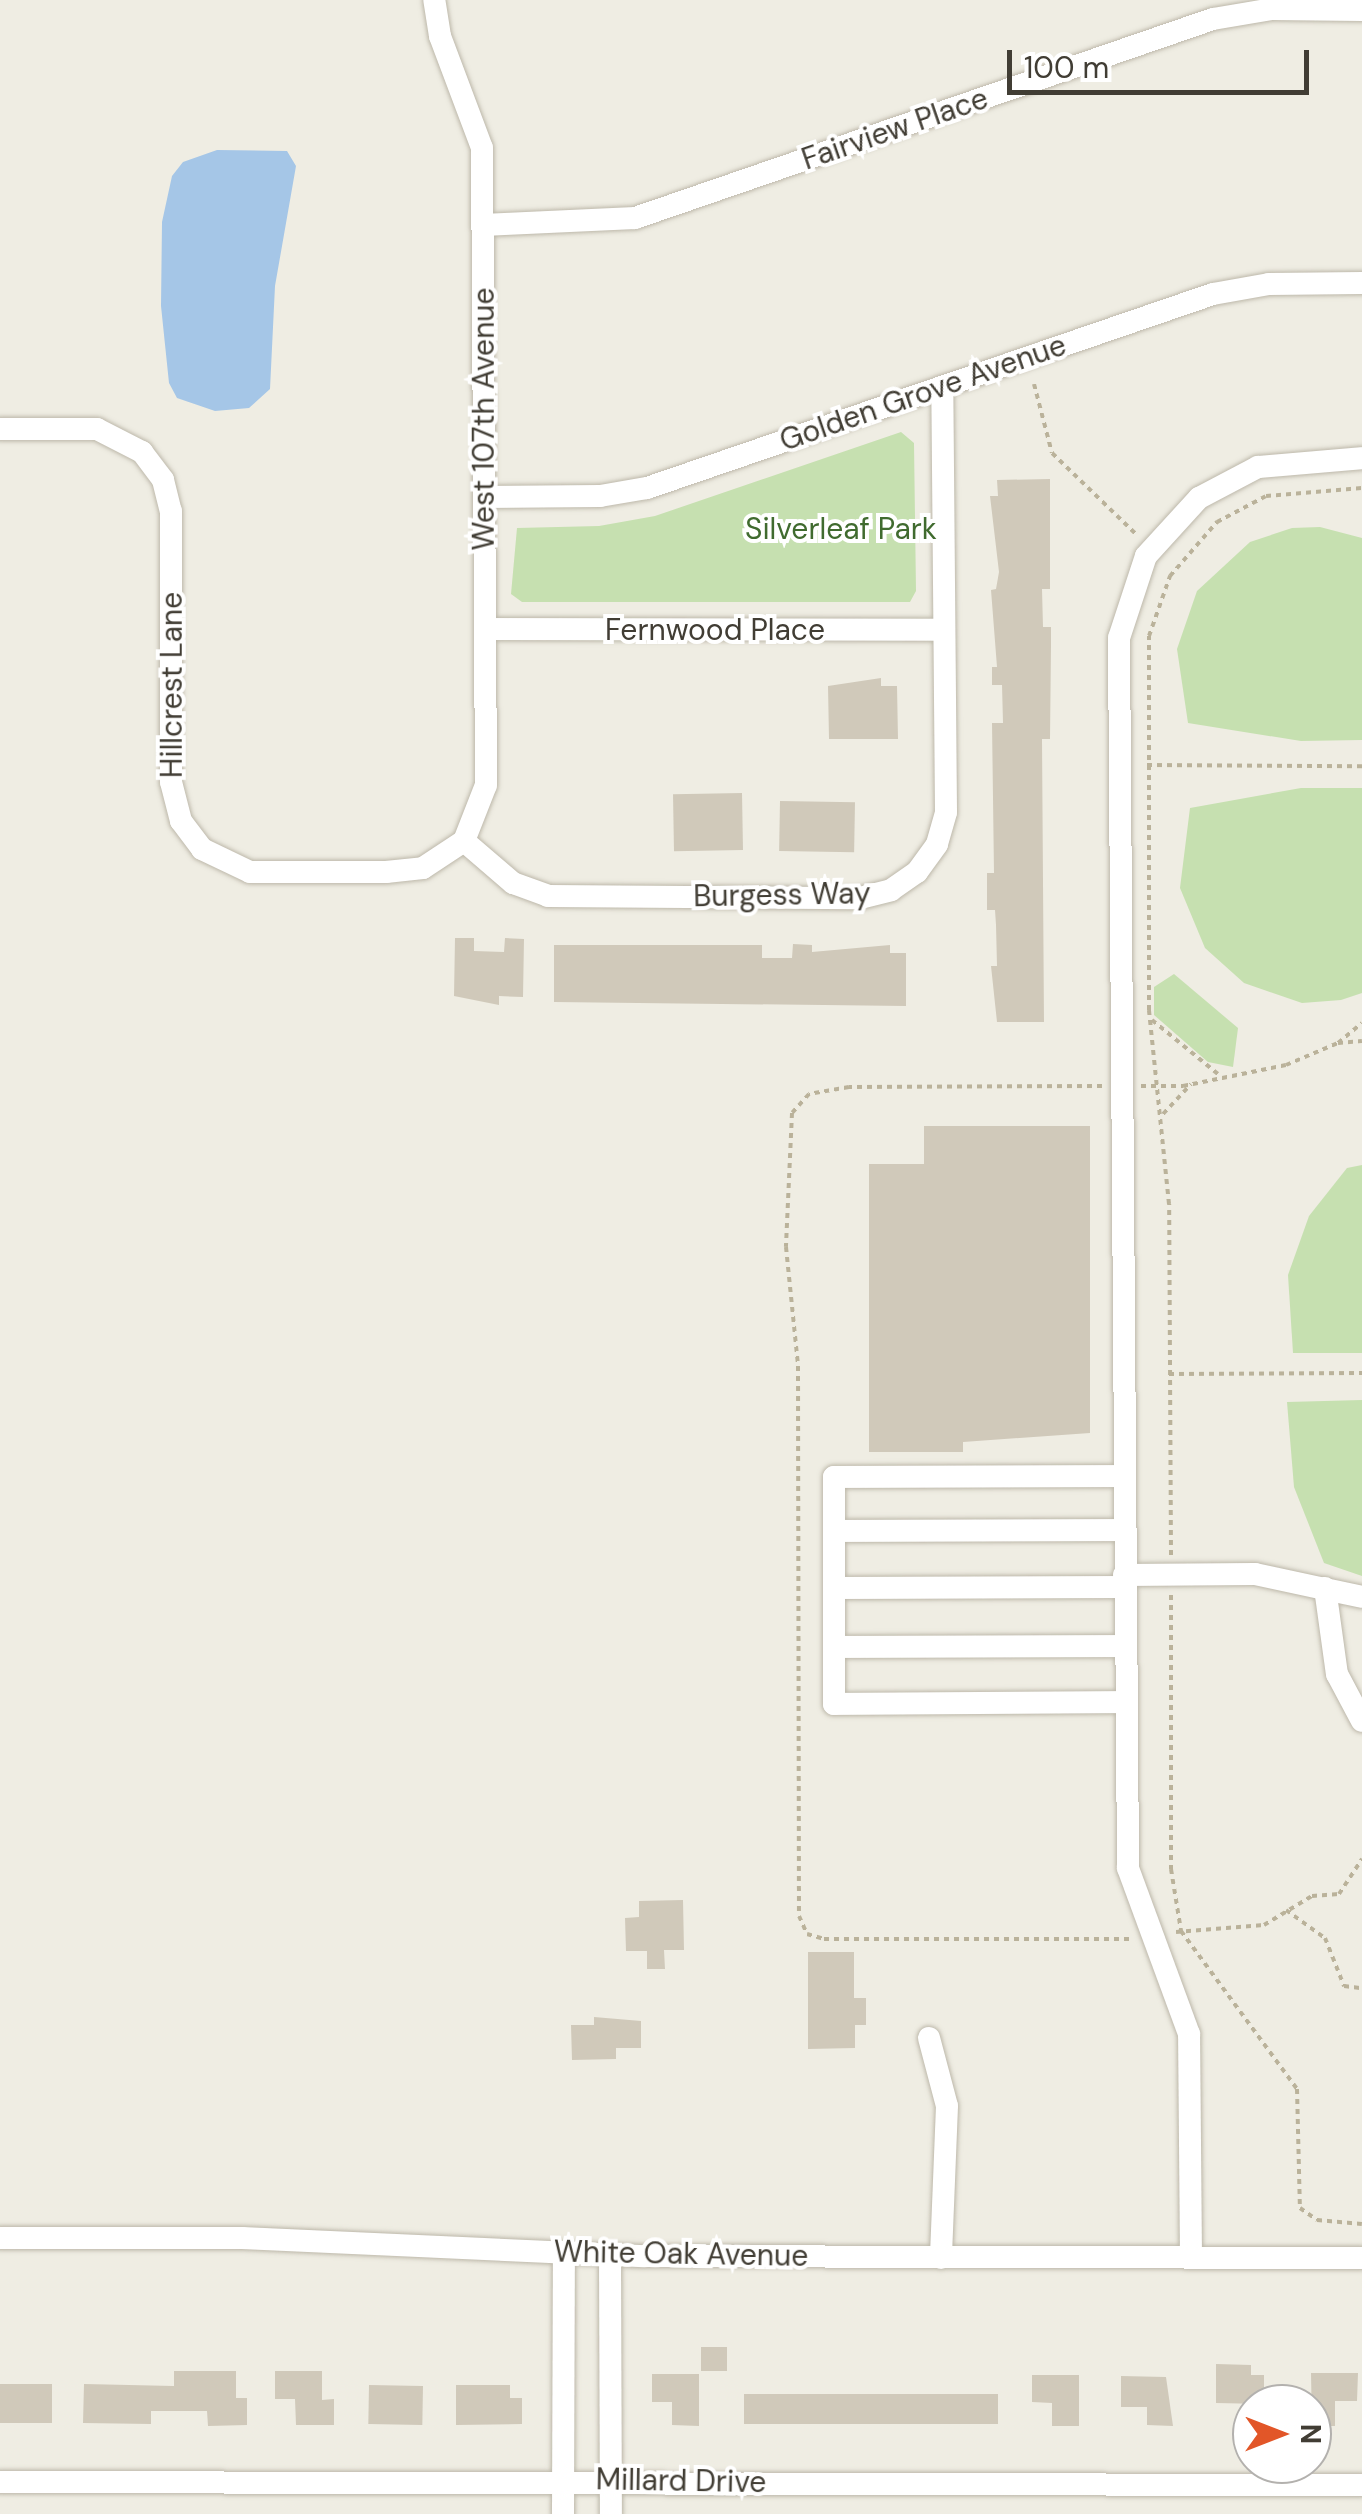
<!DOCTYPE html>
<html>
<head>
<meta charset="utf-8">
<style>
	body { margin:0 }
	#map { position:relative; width:1362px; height:2514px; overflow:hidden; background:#efede3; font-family:"DM Sans",sans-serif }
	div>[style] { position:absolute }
	.green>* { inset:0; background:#c6e0b0 }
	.water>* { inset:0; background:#a5c6e7 }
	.building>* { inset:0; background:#d0c9ba; transform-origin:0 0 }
	.path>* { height:4px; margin-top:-2px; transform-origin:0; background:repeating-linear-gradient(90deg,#bab29a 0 5px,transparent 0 10px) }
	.roads { filter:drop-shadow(0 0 2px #bdb8aa) drop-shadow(0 0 2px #bdb8aa) }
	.minor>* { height:22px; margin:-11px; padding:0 11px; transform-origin:11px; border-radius:11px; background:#fff }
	span { translate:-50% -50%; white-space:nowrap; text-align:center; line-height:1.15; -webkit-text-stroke:8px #fff; paint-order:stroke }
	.street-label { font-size:30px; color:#413d34 }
	.park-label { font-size:30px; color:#406b2f }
	.north { position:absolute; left:1232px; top:2384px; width:100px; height:100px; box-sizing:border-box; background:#fff; border:2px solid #b3b1ae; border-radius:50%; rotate:90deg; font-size:28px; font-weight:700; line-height:40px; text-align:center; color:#413d34 }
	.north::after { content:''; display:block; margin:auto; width:35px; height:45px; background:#e25628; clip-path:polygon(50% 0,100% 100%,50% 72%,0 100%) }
	.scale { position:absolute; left:1007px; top:50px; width:302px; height:45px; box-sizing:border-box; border:5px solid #413d34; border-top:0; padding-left:12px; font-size:30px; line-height:35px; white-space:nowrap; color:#413d34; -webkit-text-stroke:8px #fff; paint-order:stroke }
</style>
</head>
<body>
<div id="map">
	<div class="green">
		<i style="clip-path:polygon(901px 432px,914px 443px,916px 591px,910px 602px,522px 602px,511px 594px,517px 528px,599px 526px,655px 516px)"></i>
		<i style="clip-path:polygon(1320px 527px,1362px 538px,1362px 740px,1301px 741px,1188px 723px,1177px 649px,1197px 591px,1250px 542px,1292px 528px)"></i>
		<i style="clip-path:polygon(1301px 788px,1362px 788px,1362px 993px,1341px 1000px,1302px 1003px,1244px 983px,1205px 948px,1180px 888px,1190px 808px)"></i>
		<i style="clip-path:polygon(1174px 974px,1238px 1028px,1233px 1067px,1208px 1062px,1154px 1015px,1154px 987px)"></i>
		<i style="clip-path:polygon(1362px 1165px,1362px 1353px,1293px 1353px,1288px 1275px,1309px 1216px,1347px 1168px)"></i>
		<i style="clip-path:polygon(1362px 1400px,1362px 1576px,1324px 1563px,1294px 1487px,1287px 1402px)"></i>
	</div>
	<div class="water">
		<i style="clip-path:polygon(217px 150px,287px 151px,296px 166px,275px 286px,270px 389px,249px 408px,215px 411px,177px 398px,169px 383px,161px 306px,162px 222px,172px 176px,183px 162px)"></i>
	</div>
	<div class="building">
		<i style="clip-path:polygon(1050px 479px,1050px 589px,1042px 589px,1043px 627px,1051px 627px,1051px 645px,1050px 739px,1042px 739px,1044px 1022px,997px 1022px,991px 966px,997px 966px,996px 925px,995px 910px,987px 910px,987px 873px,994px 873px,992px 723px,1003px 723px,1002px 685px,992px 685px,992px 667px,997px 667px,991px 590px,996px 589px,999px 572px,990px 496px,998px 496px,997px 480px)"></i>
		<i style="clip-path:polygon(881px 678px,881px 686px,897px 686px,898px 739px,829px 739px,828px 686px)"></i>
		<i style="left:742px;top:793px;width:57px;height:69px;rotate:89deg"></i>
		<i style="left:780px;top:801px;width:75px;height:50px;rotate:1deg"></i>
		<i style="clip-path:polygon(455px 938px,474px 938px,474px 951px,504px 952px,505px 938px,524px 939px,523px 997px,499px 996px,499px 1005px,454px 996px)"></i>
		<i style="clip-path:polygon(793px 944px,812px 945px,812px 952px,890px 945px,890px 953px,906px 953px,906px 1006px,554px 1002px,554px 945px,762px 945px,762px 958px,792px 958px)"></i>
		<i style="clip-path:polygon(924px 1126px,1090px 1126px,1090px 1433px,963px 1442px,963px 1452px,869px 1452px,869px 1164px,924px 1164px)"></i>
		<i style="clip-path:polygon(683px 1900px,684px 1950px,664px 1950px,665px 1969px,647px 1969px,647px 1951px,626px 1951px,625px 1918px,639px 1917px,639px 1901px)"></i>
		<i style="clip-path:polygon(808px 1952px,854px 1952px,854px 1998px,866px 1998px,866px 2025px,855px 2025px,855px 2048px,808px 2049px)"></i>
		<i style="clip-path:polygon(594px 2017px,641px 2021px,641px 2048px,616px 2048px,616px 2059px,572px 2060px,571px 2025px,594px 2025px)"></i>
		<i style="left:701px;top:2347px;width:26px;height:24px"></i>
		<i style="clip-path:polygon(1216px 2364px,1251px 2365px,1251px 2375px,1264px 2375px,1264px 2404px,1216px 2403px)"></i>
		<i style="clip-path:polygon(174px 2371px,236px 2371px,236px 2398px,247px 2398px,247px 2425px,208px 2426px,207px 2411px,151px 2411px,151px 2424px,83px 2423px,84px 2384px,174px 2386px)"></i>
		<i style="clip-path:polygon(275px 2371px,322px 2371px,322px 2400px,334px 2399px,334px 2425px,296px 2425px,295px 2399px,275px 2399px)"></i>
		<i style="clip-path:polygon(1311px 2373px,1358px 2373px,1357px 2401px,1335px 2401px,1335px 2426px,1312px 2426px)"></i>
		<i style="clip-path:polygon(652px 2374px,699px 2374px,699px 2426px,672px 2425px,672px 2402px,652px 2402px)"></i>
		<i style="clip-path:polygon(1032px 2375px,1079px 2375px,1079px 2426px,1052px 2426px,1052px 2403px,1032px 2402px)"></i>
		<i style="clip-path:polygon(1121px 2376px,1166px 2377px,1173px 2426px,1147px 2425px,1147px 2407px,1121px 2407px)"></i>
		<i style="left:0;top:2384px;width:52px;height:39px"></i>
		<i style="left:369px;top:2385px;width:54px;height:39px;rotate:1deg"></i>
		<i style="clip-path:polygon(456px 2385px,510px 2385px,510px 2398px,522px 2398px,522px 2424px,456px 2425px)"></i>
		<i style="left:744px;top:2394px;width:254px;height:30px"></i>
	</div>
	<div class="path">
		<i style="left:1034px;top:384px;width:71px;rotate:75.4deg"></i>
		<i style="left:1052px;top:453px;width:118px;rotate:44deg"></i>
		<i style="left:1147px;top:765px;width:215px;rotate:0.3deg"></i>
		<i style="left:1152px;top:1020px;width:85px;rotate:39.3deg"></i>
		<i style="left:1338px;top:1043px;width:24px;rotate:-5deg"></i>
		<i style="left:1102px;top:1086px;width:253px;rotate:179.8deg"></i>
		<i style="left:849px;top:1087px;width:41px;rotate:170.1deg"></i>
		<i style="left:809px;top:1094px;width:25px;rotate:132deg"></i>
		<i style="left:792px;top:1113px;width:134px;rotate:92.6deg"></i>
		<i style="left:786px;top:1247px;width:120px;rotate:84.2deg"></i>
		<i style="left:798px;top:1366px;width:550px;rotate:89.9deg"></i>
		<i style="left:799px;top:1916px;width:20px;rotate:66deg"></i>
		<i style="left:807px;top:1934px;width:18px;rotate:16deg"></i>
		<i style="left:824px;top:1939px;width:308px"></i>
		<i style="left:1141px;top:1086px;width:42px"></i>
		<i style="left:1183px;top:1086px;width:105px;rotate:-11.5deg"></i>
		<i style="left:1286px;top:1065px;width:56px;rotate:-22.9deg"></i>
		<i style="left:1338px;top:1043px;width:31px;rotate:-40deg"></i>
		<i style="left:1163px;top:1114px;width:41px;rotate:-47deg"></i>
		<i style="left:1169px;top:1374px;width:193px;rotate:-0.3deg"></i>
		<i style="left:1171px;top:1555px;width:351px;rotate:-90.3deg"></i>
		<i style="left:1169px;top:1204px;width:195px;rotate:-95.9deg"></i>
		<i style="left:1149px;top:1010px;width:374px;rotate:-90deg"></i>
		<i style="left:1149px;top:636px;width:64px;rotate:-70.7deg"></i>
		<i style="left:1170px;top:576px;width:72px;rotate:-49deg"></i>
		<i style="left:1217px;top:522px;width:55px;rotate:-28deg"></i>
		<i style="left:1266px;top:496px;width:96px;rotate:-4.8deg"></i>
		<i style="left:1171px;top:1595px;width:274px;rotate:90deg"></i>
		<i style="left:1171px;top:1869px;width:63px;rotate:80.8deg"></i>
		<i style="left:1181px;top:1931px;width:196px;rotate:53.7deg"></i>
		<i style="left:1297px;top:2089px;width:119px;rotate:88.6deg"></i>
		<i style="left:1300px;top:2208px;width:21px;rotate:35deg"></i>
		<i style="left:1317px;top:2220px;width:45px;rotate:5.1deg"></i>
		<i style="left:1286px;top:1910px;width:48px;rotate:35.7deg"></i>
		<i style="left:1325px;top:1938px;width:52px;rotate:68.4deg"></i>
		<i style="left:1344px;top:1986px;width:16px;rotate:7deg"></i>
		<i style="left:1176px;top:1932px;width:88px;rotate:-4.5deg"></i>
		<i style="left:1264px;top:1925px;width:56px;rotate:-31.1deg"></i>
		<i style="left:1312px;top:1896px;width:27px;rotate:-4deg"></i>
		<i style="left:1339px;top:1894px;width:42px;rotate:-56.7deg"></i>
	</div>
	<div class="roads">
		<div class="minor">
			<i style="left:483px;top:225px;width:152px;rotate:-2.6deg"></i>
			<i style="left:635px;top:218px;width:611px;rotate:-19deg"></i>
			<i style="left:1213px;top:19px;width:60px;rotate:-9.6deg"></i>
			<i style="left:1272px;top:9px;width:90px;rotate:0.6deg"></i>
			<i style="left:0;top:429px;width:97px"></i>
			<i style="left:97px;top:429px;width:51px;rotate:27.1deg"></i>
			<i style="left:142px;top:452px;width:35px;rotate:53deg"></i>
			<i style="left:163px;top:480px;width:32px;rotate:76deg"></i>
			<i style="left:171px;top:511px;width:271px;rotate:90deg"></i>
			<i style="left:171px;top:782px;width:40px;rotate:75.6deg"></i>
			<i style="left:181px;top:821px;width:35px;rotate:53deg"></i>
			<i style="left:202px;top:849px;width:53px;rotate:25.6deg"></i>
			<i style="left:250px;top:872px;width:136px"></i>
			<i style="left:386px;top:872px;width:37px;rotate:-6deg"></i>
			<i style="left:423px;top:868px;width:49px;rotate:-33.4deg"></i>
			<i style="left:464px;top:841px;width:60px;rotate:-68.6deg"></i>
			<i style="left:486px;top:785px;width:637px;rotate:-90.36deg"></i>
			<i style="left:482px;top:148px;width:120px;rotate:-110.6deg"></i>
			<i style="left:440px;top:36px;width:36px;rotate:-99deg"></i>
			<i style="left:484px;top:497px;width:116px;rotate:-0.5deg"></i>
			<i style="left:600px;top:496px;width:48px;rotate:-9.7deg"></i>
			<i style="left:647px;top:488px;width:598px;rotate:-18.92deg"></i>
			<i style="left:1213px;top:294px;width:57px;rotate:-10.1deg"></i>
			<i style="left:1269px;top:284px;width:93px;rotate:-0.6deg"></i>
			<i style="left:485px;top:629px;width:459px;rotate:0.1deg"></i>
			<i style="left:464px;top:841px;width:65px;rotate:40.6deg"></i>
			<i style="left:513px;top:883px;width:37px;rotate:20deg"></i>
			<i style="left:548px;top:896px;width:312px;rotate:0.4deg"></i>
			<i style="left:860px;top:898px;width:32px;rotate:-14deg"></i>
			<i style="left:891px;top:890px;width:32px;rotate:-35deg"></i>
			<i style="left:917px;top:872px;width:34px;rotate:-54deg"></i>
			<i style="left:937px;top:844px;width:33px;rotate:-74deg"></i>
			<i style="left:946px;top:812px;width:425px;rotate:-90.5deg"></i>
			<i style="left:1124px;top:1476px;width:290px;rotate:179.8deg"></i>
			<i style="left:834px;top:1477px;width:227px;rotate:90deg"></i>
			<i style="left:834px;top:1704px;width:290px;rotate:-0.4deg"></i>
			<i style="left:834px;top:1531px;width:290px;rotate:-0.2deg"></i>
			<i style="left:1124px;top:1575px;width:131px;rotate:-0.4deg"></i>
			<i style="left:1255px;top:1574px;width:109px;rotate:12.1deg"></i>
			<i style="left:834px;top:1588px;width:290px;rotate:-0.2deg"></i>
			<i style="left:1325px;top:1588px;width:87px;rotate:82.1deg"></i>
			<i style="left:1337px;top:1674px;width:53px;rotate:62deg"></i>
			<i style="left:835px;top:1647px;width:289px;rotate:-0.2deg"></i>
			<i style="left:929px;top:2038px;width:70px;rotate:75.2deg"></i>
			<i style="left:947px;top:2106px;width:152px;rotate:92.3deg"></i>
			<i style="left:0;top:2238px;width:242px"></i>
			<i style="left:242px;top:2238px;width:403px;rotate:2.6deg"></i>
			<i style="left:645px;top:2256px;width:717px;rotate:0.16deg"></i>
			<i style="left:610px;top:2254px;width:260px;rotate:89.8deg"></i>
			<i style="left:1191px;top:2257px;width:223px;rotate:-90.5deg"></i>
			<i style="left:1189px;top:2034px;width:177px;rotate:-110.2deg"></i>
			<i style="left:1128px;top:1868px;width:1230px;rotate:-90.42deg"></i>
			<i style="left:1119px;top:638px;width:86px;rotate:-71.8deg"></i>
			<i style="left:1146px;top:556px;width:79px;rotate:-47.6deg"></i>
			<i style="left:1199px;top:498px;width:67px;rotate:-27.7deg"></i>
			<i style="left:1258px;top:467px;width:104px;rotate:-4.9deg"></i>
			<i style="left:0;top:2482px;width:1362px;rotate:0.13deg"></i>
			<i style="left:563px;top:2514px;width:262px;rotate:-89.8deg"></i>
		</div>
	</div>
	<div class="street-label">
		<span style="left:895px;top:129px;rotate:-19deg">Fairview Place</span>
		<span style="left:923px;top:393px;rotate:-19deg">Golden Grove Avenue</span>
		<span style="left:484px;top:419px;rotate:-90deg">West 107th Avenue</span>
		<span style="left:715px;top:630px">Fernwood Place</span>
		<span style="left:172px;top:685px;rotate:-90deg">Hillcrest Lane</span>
		<span style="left:782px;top:895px;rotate:-1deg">Burgess Way</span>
		<span style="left:681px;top:2254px;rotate:1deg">White Oak Avenue</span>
		<span style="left:681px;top:2481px;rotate:1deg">Millard Drive</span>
	</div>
	<div class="park-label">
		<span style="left:841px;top:529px">Silverleaf Park</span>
	</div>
	<div class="north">N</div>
	<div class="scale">100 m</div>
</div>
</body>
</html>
